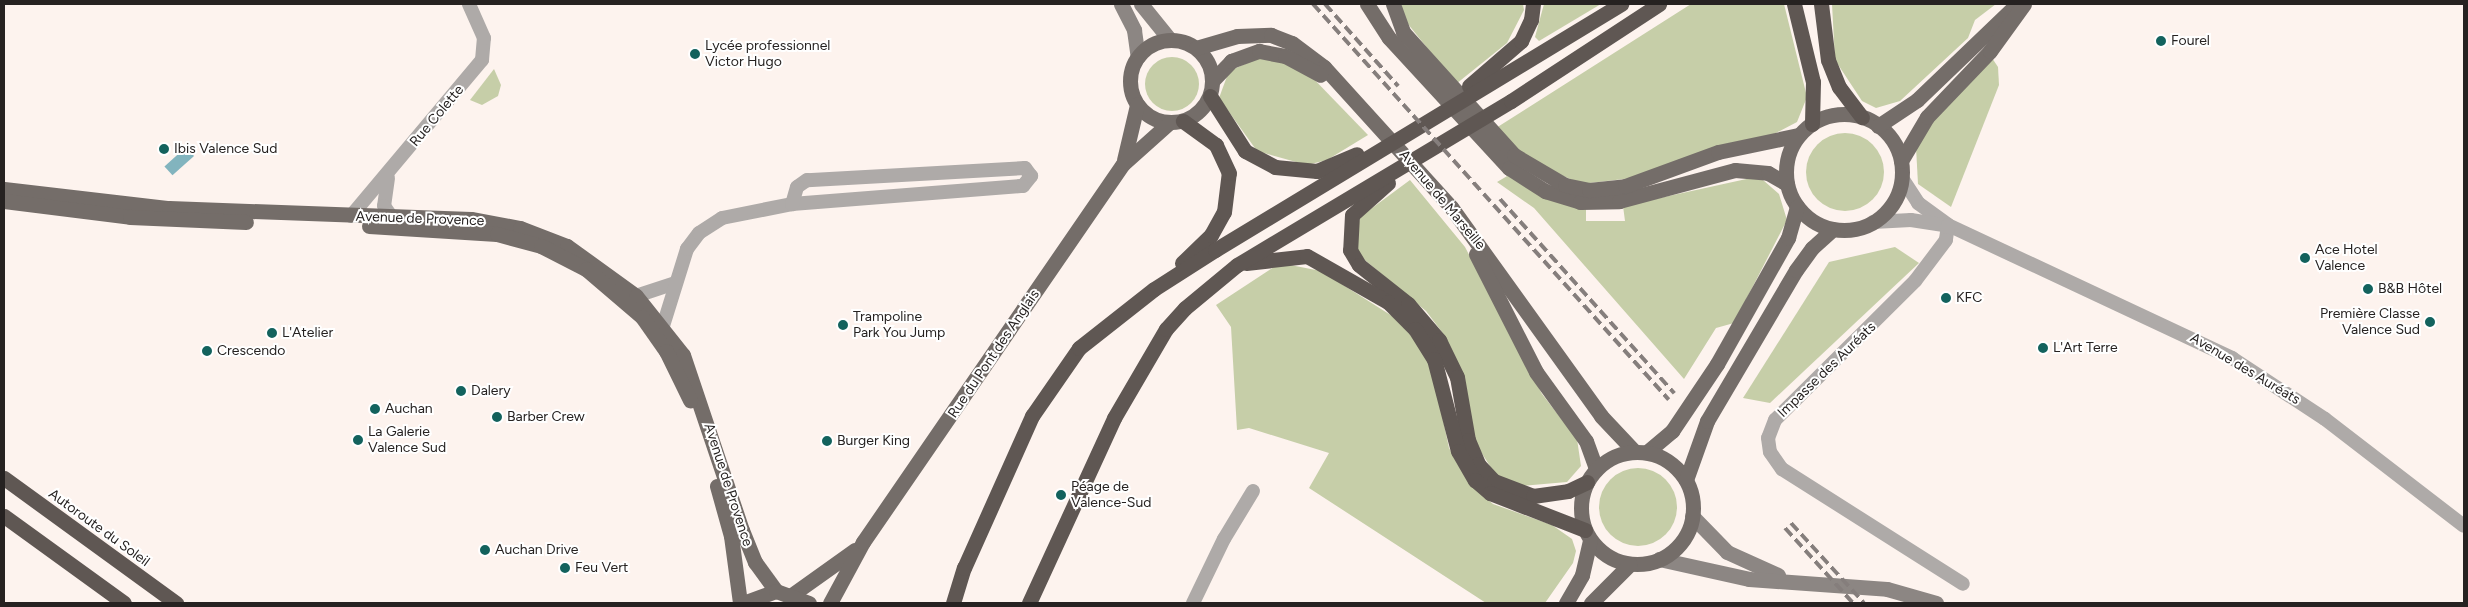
<!DOCTYPE html>
<html>
<head>
<meta charset="utf-8">
<style>
	body { margin:0 }
	#map { position:relative; width:2468px; height:607px; overflow:hidden; background:#fdf3ee; font-family:Figtree,sans-serif }
	div>[style] { position:absolute }
	.green>* { inset:0; background:#c6cea8 }
	.round { border-radius:50% }
	.water>* { inset:0; background:#82b4be; transform-origin:0 0 }
	.street>* { height:14px; margin:-7px; padding:0 7px; transform-origin:7px; border-radius:7px; background:#aeaaa8 }
	.secondary>* { height:15px; margin:-7.5px; padding:0 7.5px; transform-origin:7.5px; border-radius:7.5px; background:#8c8683 }
	.primary>* { height:15px; margin:-7.5px; padding:0 7.5px; transform-origin:7.5px; border-radius:7.5px; background:#746d69 }
	.primary>.ring { margin:-7.5px; padding:0; box-sizing:content-box; background:none; border:15px solid #746d69; border-radius:50% }
	.highway>* { height:15px; margin:-7.5px; padding:0 7.5px; transform-origin:7.5px; border-radius:7.5px; background:#5f5753 }
	.rail>* { height:4px; margin-top:-2px; transform-origin:0; background:repeating-linear-gradient(90deg,#857e7c 0 10px,transparent 0 15px) }
	.dots>* { width:14px; height:14px; translate:-50% -50%; box-sizing:border-box; border:2px solid #fff; border-radius:50% }
	span { translate:-50% -50%; white-space:nowrap; text-align:center; line-height:1.15; -webkit-text-stroke:4px #fff; paint-order:stroke }
	.poi-label { font-size:14px; color:#262221 }
	.left { translate:0 -50%; text-align:left }
	.right { translate:-100% -50%; text-align:right }
	.street-label { font-size:14px; color:#262221 }
	.frame { position:absolute; inset:0; border:5px solid #262221; pointer-events:none }
</style>
</head>
<body>
<div id="map">
	<div class="green">
		<i style="clip-path:polygon(1401px 4px,1523px 4px,1524px 10px,1507px 43px,1456px 84px,1404px 19px)"></i>
		<i style="clip-path:polygon(1544px 4px,1601px 4px,1539px 41px,1535px 37px)"></i>
		<i style="clip-path:polygon(1691px 4px,1784px 4px,1807px 97px,1797px 122px,1774px 134px,1717px 146px,1641px 177px,1581px 184px,1530px 161px,1496px 128px)"></i>
		<i style="clip-path:polygon(1832px 4px,1996px 4px,1975px 20px,1968px 38px,1900px 101px,1876px 108px,1862px 101px,1835px 60px)"></i>
		<i class="round" style="left:1145px;top:57px;width:54px;height:54px"></i>
		<i style="clip-path:polygon(1259px 58px,1277px 60px,1309px 74px,1368px 135px,1327px 160px,1307px 165px,1257px 151px,1219px 98px,1229px 71px)"></i>
		<i style="clip-path:polygon(1992px 58px,1998px 67px,1999px 85px,1951px 207px,1918px 184px,1916px 147px,1929px 126px)"></i>
		<i style="clip-path:polygon(494px 69px,501px 85px,498px 96px,482px 105px,470px 100px)"></i>
		<i class="round" style="left:1806px;top:133px;width:78px;height:78px"></i>
		<i style="clip-path:polygon(1509px 175px,1543px 196px,1586px 207px,1586px 221px,1625px 221px,1623px 206px,1751px 178px,1763px 180px,1779px 194px,1787px 220px,1734px 323px,1716px 328px,1684px 379px,1534px 208px,1497px 182px)"></i>
		<i style="clip-path:polygon(1410px 180px,1465px 247px,1542px 394px,1577px 439px,1581px 466px,1567px 482px,1520px 486px,1495px 474px,1474px 441px,1463px 378px,1442px 332px,1426px 311px,1360px 256px,1355px 244px,1360px 217px)"></i>
		<i style="clip-path:polygon(1895px 247px,1919px 263px,1770px 403px,1743px 398px,1829px 262px)"></i>
		<i style="clip-path:polygon(1280px 263px,1321px 271px,1400px 321px,1431px 363px,1449px 448px,1470px 484px,1493px 504px,1552px 525px,1572px 539px,1576px 551px,1573px 563px,1545px 603px,1486px 603px,1309px 488px,1329px 453px,1249px 428px,1237px 430px,1231px 327px,1216px 305px)"></i>
		<i class="round" style="left:1599px;top:468px;width:78px;height:78px"></i>
	</div>
	<div class="water">
		<i style="left:186px;top:147px;width:12px;height:29px;rotate:48deg"></i>
	</div>
	<div class="street">
		<i style="left:388px;top:178px;width:28px;rotate:98deg"></i>
		<i style="left:384px;top:206px;width:12px;rotate:55deg"></i>
		<i style="left:1902px;top:178px;width:30px;rotate:57deg"></i>
		<i style="left:1918px;top:203px;width:37px;rotate:36deg"></i>
		<i style="left:1948px;top:225px;width:314px;rotate:25.1deg"></i>
		<i style="left:2232px;top:358px;width:111px;rotate:33.3deg"></i>
		<i style="left:2325px;top:419px;width:175px;rotate:37.6deg"></i>
		<i style="left:351px;top:216px;width:204px;rotate:-50deg"></i>
		<i style="left:482px;top:60px;width:22px;rotate:-85deg"></i>
		<i style="left:484px;top:38px;width:37px;rotate:-114deg"></i>
		<i style="left:1873px;top:222px;width:38px;rotate:-3deg"></i>
		<i style="left:1911px;top:220px;width:33px;rotate:9deg"></i>
		<i style="left:1948px;top:225px;width:15px;rotate:98deg"></i>
		<i style="left:1946px;top:240px;width:51px;rotate:127.1deg"></i>
		<i style="left:1915px;top:281px;width:197px;rotate:135.2deg"></i>
		<i style="left:1775px;top:420px;width:19px;rotate:111deg"></i>
		<i style="left:1768px;top:438px;width:14px;rotate:82deg"></i>
		<i style="left:1770px;top:452px;width:21px;rotate:55deg"></i>
		<i style="left:1782px;top:469px;width:214px;rotate:32.4deg"></i>
		<i style="left:636px;top:296px;width:41px;rotate:-18.4deg"></i>
		<i style="left:663px;top:326px;width:81px;rotate:-72.7deg"></i>
		<i style="left:687px;top:249px;width:20px;rotate:-53deg"></i>
		<i style="left:699px;top:233px;width:27px;rotate:-33deg"></i>
		<i style="left:722px;top:218px;width:71px;rotate:-11.3deg"></i>
		<i style="left:792px;top:204px;width:232px;rotate:-4.5deg"></i>
		<i style="left:1023px;top:186px;width:13px;rotate:-51deg"></i>
		<i style="left:1031px;top:176px;width:10px;rotate:-127deg"></i>
		<i style="left:1025px;top:168px;width:218px;rotate:176.8deg"></i>
		<i style="left:807px;top:180px;width:12px;rotate:145deg"></i>
		<i style="left:797px;top:187px;width:18px;rotate:106deg"></i>
		<i style="left:1193px;top:603px;width:71px;rotate:-64.2deg"></i>
		<i style="left:1224px;top:539px;width:56px;rotate:-58.9deg"></i>
	</div>
	<div class="secondary">
		<i style="left:1121px;top:4px;width:29px;rotate:63deg"></i>
		<i style="left:1134px;top:30px;width:27px;rotate:82deg"></i>
		<i style="left:1141px;top:4px;width:46px;rotate:51.1deg"></i>
		<i style="left:1692px;top:516px;width:50px;rotate:45.8deg"></i>
		<i style="left:1727px;top:552px;width:56px;rotate:24.3deg"></i>
		<i style="left:1659px;top:559px;width:92px;rotate:12.5deg"></i>
		<i style="left:1749px;top:579px;width:138px;rotate:4.1deg"></i>
		<i style="left:1887px;top:589px;width:51px;rotate:15.9deg"></i>
	</div>
	<div class="primary">
		<i style="left:1367px;top:4px;width:40px;rotate:57.1deg"></i>
		<i style="left:1389px;top:38px;width:177px;rotate:47.3deg"></i>
		<i style="left:1509px;top:168px;width:43px;rotate:32.6deg"></i>
		<i style="left:1545px;top:191px;width:37px;rotate:17deg"></i>
		<i style="left:1580px;top:202px;width:39px;rotate:-1deg"></i>
		<i style="left:1619px;top:201px;width:120px;rotate:-15deg"></i>
		<i style="left:1735px;top:170px;width:33px;rotate:5deg"></i>
		<i style="left:1768px;top:173px;width:22px;rotate:30deg"></i>
		<i style="left:1393px;top:4px;width:30px;rotate:70deg"></i>
		<i style="left:1403px;top:32px;width:166px;rotate:47.9deg"></i>
		<i style="left:1514px;top:155px;width:59px;rotate:30.5deg"></i>
		<i style="left:1565px;top:185px;width:25px;rotate:12deg"></i>
		<i style="left:1589px;top:190px;width:36px;rotate:-6deg"></i>
		<i style="left:1625px;top:186px;width:99px;rotate:-20.1deg"></i>
		<i style="left:1718px;top:152px;width:83px;rotate:-11.9deg"></i>
		<i class="ring" style="left:1130px;top:40px;width:67px;height:67px"></i>
		<i style="left:1196px;top:48px;width:43px;rotate:-16.3deg"></i>
		<i style="left:1237px;top:36px;width:34px;rotate:-2deg"></i>
		<i style="left:1271px;top:35px;width:22px;rotate:21deg"></i>
		<i style="left:1292px;top:43px;width:40px;rotate:37deg"></i>
		<i style="left:1324px;top:67px;width:189px;rotate:47.8deg"></i>
		<i style="left:1451px;top:207px;width:257px;rotate:54.3deg"></i>
		<i style="left:1601px;top:416px;width:48px;rotate:46.7deg"></i>
		<i style="left:1212px;top:81px;width:28px;rotate:-46deg"></i>
		<i style="left:1231px;top:61px;width:30px;rotate:-20deg"></i>
		<i style="left:1259px;top:51px;width:26px;rotate:11deg"></i>
		<i style="left:1285px;top:56px;width:40px;rotate:28deg"></i>
		<i class="ring" style="left:1786px;top:114px;width:101px;height:101px"></i>
		<i style="left:1878px;top:126px;width:47px;rotate:-33.7deg"></i>
		<i style="left:1917px;top:100px;width:139px;rotate:-43.8deg"></i>
		<i style="left:1124px;top:160px;width:57px;rotate:-76.7deg"></i>
		<i style="left:1901px;top:161px;width:51px;rotate:-59.4deg"></i>
		<i style="left:1927px;top:117px;width:91px;rotate:-46.3deg"></i>
		<i style="left:1990px;top:51px;width:58px;rotate:-54.1deg"></i>
		<i style="left:4px;top:189px;width:166px;rotate:6.6deg"></i>
		<i style="left:169px;top:208px;width:302px;rotate:2.1deg"></i>
		<i style="left:471px;top:219px;width:50px;rotate:10.4deg"></i>
		<i style="left:520px;top:228px;width:50px;rotate:21deg"></i>
		<i style="left:567px;top:246px;width:85px;rotate:35.9deg"></i>
		<i style="left:636px;top:296px;width:75px;rotate:51.5deg"></i>
		<i style="left:683px;top:355px;width:185px;rotate:71.4deg"></i>
		<i style="left:742px;top:530px;width:35px;rotate:68deg"></i>
		<i style="left:755px;top:562px;width:36px;rotate:54deg"></i>
		<i style="left:4px;top:201px;width:127px;rotate:7.2deg"></i>
		<i style="left:130px;top:217px;width:116px;rotate:2.5deg"></i>
		<i style="left:369px;top:226px;width:128px;rotate:3.6deg"></i>
		<i style="left:497px;top:234px;width:46px;rotate:15.3deg"></i>
		<i style="left:541px;top:246px;width:51px;rotate:27.1deg"></i>
		<i style="left:586px;top:269px;width:74px;rotate:40.6deg"></i>
		<i style="left:642px;top:317px;width:42px;rotate:54.8deg"></i>
		<i style="left:666px;top:351px;width:55px;rotate:63.9deg"></i>
		<i style="left:1476px;top:254px;width:132px;rotate:63deg"></i>
		<i style="left:1536px;top:372px;width:85px;rotate:54.1deg"></i>
		<i style="left:1586px;top:441px;width:30px;rotate:70deg"></i>
		<i style="left:1647px;top:452px;width:33px;rotate:-40deg"></i>
		<i style="left:1672px;top:431px;width:81px;rotate:-56.1deg"></i>
		<i style="left:1717px;top:364px;width:145px;rotate:-60.6deg"></i>
		<i style="left:1788px;top:238px;width:33px;rotate:-74deg"></i>
		<i class="ring" style="left:1581px;top:452px;width:97px;height:97px"></i>
		<i style="left:1686px;top:480px;width:63px;rotate:-70.4deg"></i>
		<i style="left:1707px;top:421px;width:175px;rotate:-59.5deg"></i>
		<i style="left:1796px;top:270px;width:27px;rotate:-54deg"></i>
		<i style="left:1812px;top:248px;width:28px;rotate:-42deg"></i>
		<i style="left:717px;top:486px;width:52px;rotate:74.4deg"></i>
		<i style="left:731px;top:536px;width:68px;rotate:82.3deg"></i>
		<i style="left:793px;top:594px;width:76px;rotate:-35.4deg"></i>
		<i style="left:743px;top:603px;width:35px;rotate:-20deg"></i>
		<i style="left:776px;top:591px;width:35px;rotate:20deg"></i>
		<i style="left:830px;top:603px;width:69px;rotate:-61.6deg"></i>
		<i style="left:863px;top:542px;width:459px;rotate:-55.5deg"></i>
		<i style="left:1123px;top:164px;width:63px;rotate:-41.8deg"></i>
		<i style="left:1566px;top:603px;width:32px;rotate:-60deg"></i>
		<i style="left:1582px;top:575px;width:36px;rotate:-77deg"></i>
		<i style="left:1591px;top:603px;width:55px;rotate:-45deg"></i>
	</div>
	<div class="highway">
		<i style="left:1794px;top:4px;width:80px;rotate:76.3deg"></i>
		<i style="left:1813px;top:82px;width:42px;rotate:91.4deg"></i>
		<i style="left:1821px;top:4px;width:56px;rotate:82.9deg"></i>
		<i style="left:1828px;top:60px;width:29px;rotate:68deg"></i>
		<i style="left:1839px;top:87px;width:38px;rotate:53deg"></i>
		<i style="left:1469px;top:86px;width:69px;rotate:-40.9deg"></i>
		<i style="left:1521px;top:41px;width:23px;rotate:-65deg"></i>
		<i style="left:1531px;top:20px;width:16px;rotate:-83deg"></i>
		<i style="left:1210px;top:96px;width:65px;rotate:57.5deg"></i>
		<i style="left:1245px;top:151px;width:34px;rotate:28deg"></i>
		<i style="left:1275px;top:167px;width:42px;rotate:5.4deg"></i>
		<i style="left:1317px;top:171px;width:43px;rotate:-23deg"></i>
		<i style="left:1388px;top:183px;width:48px;rotate:138.4deg"></i>
		<i style="left:1352px;top:215px;width:35px;rotate:93deg"></i>
		<i style="left:1350px;top:250px;width:17px;rotate:59deg"></i>
		<i style="left:1359px;top:265px;width:63px;rotate:38.5deg"></i>
		<i style="left:1408px;top:304px;width:48px;rotate:49.3deg"></i>
		<i style="left:1439px;top:340px;width:41px;rotate:64.1deg"></i>
		<i style="left:1457px;top:377px;width:64px;rotate:80.1deg"></i>
		<i style="left:1468px;top:440px;width:26px;rotate:67deg"></i>
		<i style="left:1478px;top:464px;width:23px;rotate:47deg"></i>
		<i style="left:1494px;top:481px;width:42px;rotate:21deg"></i>
		<i style="left:1533px;top:496px;width:35px;rotate:-8deg"></i>
		<i style="left:1568px;top:491px;width:21px;rotate:-25deg"></i>
		<i style="left:1182px;top:263px;width:40px;rotate:-44deg"></i>
		<i style="left:1211px;top:235px;width:26px;rotate:-61deg"></i>
		<i style="left:1224px;top:212px;width:39px;rotate:-83deg"></i>
		<i style="left:1229px;top:173px;width:31px;rotate:-115deg"></i>
		<i style="left:1216px;top:145px;width:41px;rotate:-144deg"></i>
		<i style="left:1246px;top:263px;width:61px;rotate:-6.5deg"></i>
		<i style="left:1307px;top:256px;width:93px;rotate:29.6deg"></i>
		<i style="left:1388px;top:302px;width:38px;rotate:45deg"></i>
		<i style="left:1415px;top:329px;width:36px;rotate:58deg"></i>
		<i style="left:1434px;top:359px;width:95px;rotate:75.4deg"></i>
		<i style="left:1458px;top:451px;width:34px;rotate:60deg"></i>
		<i style="left:1475px;top:480px;width:20px;rotate:41deg"></i>
		<i style="left:1490px;top:493px;width:102px;rotate:21.3deg"></i>
		<i style="left:4px;top:478px;width:213px;rotate:36deg"></i>
		<i style="left:4px;top:516px;width:148px;rotate:35.9deg"></i>
		<i style="left:953px;top:603px;width:37px;rotate:-73deg"></i>
		<i style="left:964px;top:568px;width:167px;rotate:-65.9deg"></i>
		<i style="left:1032px;top:416px;width:83px;rotate:-55.3deg"></i>
		<i style="left:1079px;top:348px;width:95px;rotate:-38.2deg"></i>
		<i style="left:1154px;top:289px;width:72px;rotate:-32.6deg"></i>
		<i style="left:1215px;top:250px;width:475px;rotate:-31.2deg"></i>
		<i style="left:1029px;top:603px;width:204px;rotate:-65.3deg"></i>
		<i style="left:1114px;top:418px;width:103px;rotate:-59.7deg"></i>
		<i style="left:1166px;top:329px;width:28px;rotate:-48deg"></i>
		<i style="left:1185px;top:308px;width:67px;rotate:-39.6deg"></i>
		<i style="left:1237px;top:265px;width:319px;rotate:-30.9deg"></i>
		<i style="left:1511px;top:101px;width:177px;rotate:-33.2deg"></i>
	</div>
	<div class="rail">
		<i style="left:1313px;top:4px;width:532px;rotate:48.04deg"></i>
		<i style="left:1325px;top:4px;width:110px;rotate:48.3deg"></i>
		<i style="left:1500px;top:199px;width:261px;rotate:48.1deg"></i>
		<i style="left:1791px;top:523px;width:108px;rotate:47.6deg"></i>
		<i style="left:1785px;top:528px;width:101px;rotate:47.8deg"></i>
	</div>
	<div class="dots">
		<i style="left:2161px;top:41px;background:#13625d"></i>
		<i style="left:695px;top:54px;background:#13625d"></i>
		<i style="left:164px;top:149px;background:#13625d"></i>
		<i style="left:2305px;top:258px;background:#13625d"></i>
		<i style="left:2368px;top:289px;background:#13625d"></i>
		<i style="left:1946px;top:298px;background:#13625d"></i>
		<i style="left:2430px;top:322px;background:#13625d"></i>
		<i style="left:843px;top:325px;background:#13625d"></i>
		<i style="left:272px;top:333px;background:#13625d"></i>
		<i style="left:2043px;top:348px;background:#13625d"></i>
		<i style="left:207px;top:351px;background:#13625d"></i>
		<i style="left:461px;top:391px;background:#13625d"></i>
		<i style="left:375px;top:409px;background:#13625d"></i>
		<i style="left:497px;top:417px;background:#13625d"></i>
		<i style="left:358px;top:440px;background:#13625d"></i>
		<i style="left:827px;top:441px;background:#13625d"></i>
		<i style="left:1061px;top:495px;background:#13625d"></i>
		<i style="left:485px;top:550px;background:#13625d"></i>
		<i style="left:565px;top:568px;background:#13625d"></i>
	</div>
	<div class="poi-label">
		<span class="left" style="left:2171px;top:41px">Fourel</span>
		<span class="left" style="left:705px;top:54px">Lycée professionnel<br>Victor Hugo</span>
		<span class="left" style="left:174px;top:149px">Ibis Valence Sud</span>
		<span class="left" style="left:2315px;top:258px">Ace Hotel<br>Valence</span>
		<span class="left" style="left:2378px;top:289px">B&amp;B Hôtel</span>
		<span class="left" style="left:1956px;top:298px">KFC</span>
		<span class="right" style="left:2420px;top:322px">Première Classe<br>Valence Sud</span>
		<span class="left" style="left:853px;top:325px">Trampoline<br>Park You Jump</span>
		<span class="left" style="left:282px;top:333px">L'Atelier</span>
		<span class="left" style="left:2053px;top:348px">L'Art Terre</span>
		<span class="left" style="left:217px;top:351px">Crescendo</span>
		<span class="left" style="left:471px;top:391px">Dalery</span>
		<span class="left" style="left:385px;top:409px">Auchan</span>
		<span class="left" style="left:507px;top:417px">Barber Crew</span>
		<span class="left" style="left:368px;top:440px">La Galerie<br>Valence Sud</span>
		<span class="left" style="left:837px;top:441px">Burger King</span>
		<span class="left" style="left:1071px;top:495px">Péage de<br>Valence-Sud</span>
		<span class="left" style="left:495px;top:550px">Auchan Drive</span>
		<span class="left" style="left:575px;top:568px">Feu Vert</span>
	</div>
	<div class="street-label">
		<span style="left:437px;top:116px;rotate:-50deg">Rue Colette</span>
		<span style="left:1442px;top:200px;rotate:50deg">Avenue de Marseille</span>
		<span style="left:420px;top:219px;rotate:2deg">Avenue de Provence</span>
		<span style="left:994px;top:354px;rotate:-56deg">Rue du Pont des Anglais</span>
		<span style="left:2245px;top:369px;rotate:31deg">Avenue des Auréats</span>
		<span style="left:1827px;top:370px;rotate:-44deg">Impasse des Auréats</span>
		<span style="left:728px;top:485px;rotate:72deg">Avenue de Provence</span>
		<span style="left:99px;top:528px;rotate:36deg">Autoroute du Soleil</span>
	</div>
	<div class="frame"></div>
</div>
</body>
</html>
